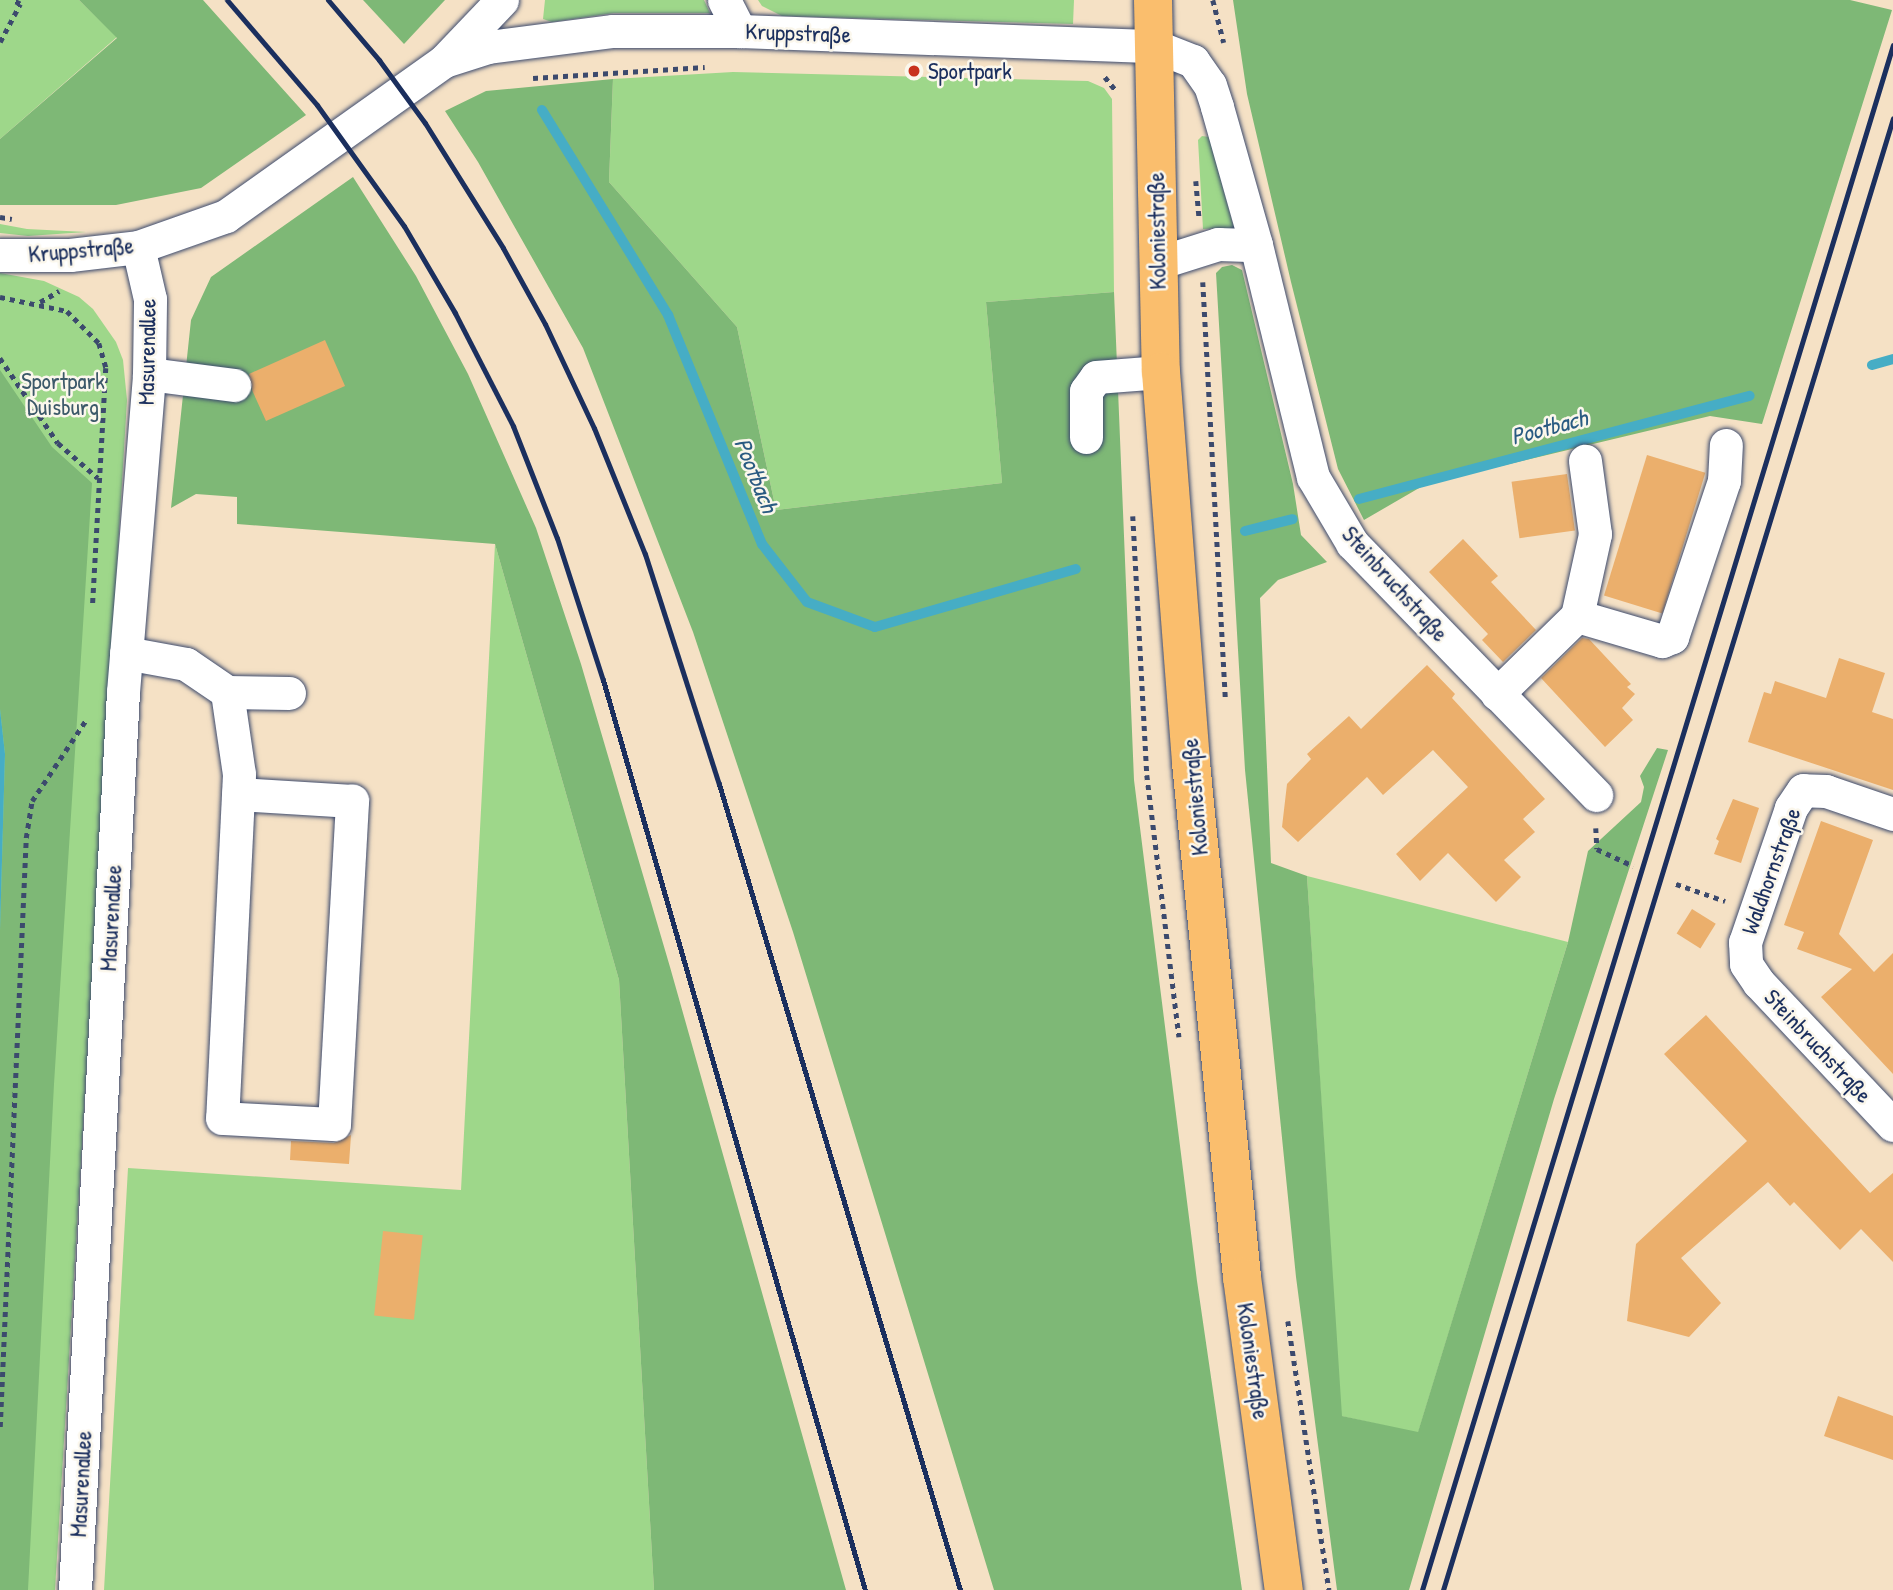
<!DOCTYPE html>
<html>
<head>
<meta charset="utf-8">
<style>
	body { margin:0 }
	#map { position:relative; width:1893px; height:1590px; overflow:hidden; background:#f5e1c5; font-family:"Patrick Hand",sans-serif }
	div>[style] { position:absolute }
	.green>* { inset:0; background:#9ed78a }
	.forest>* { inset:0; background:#7eb876 }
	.water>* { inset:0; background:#46adc5 }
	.stream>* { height:10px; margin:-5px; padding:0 5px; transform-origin:5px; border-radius:5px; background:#46adc5 }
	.building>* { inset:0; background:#ebaf6c; transform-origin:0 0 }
	.path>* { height:4.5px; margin-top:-2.25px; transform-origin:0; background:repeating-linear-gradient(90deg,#3c4a6d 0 5px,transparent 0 10px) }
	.roads { filter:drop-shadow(0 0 2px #3c4a6d) drop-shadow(0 0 2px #3c4a6d) }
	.minor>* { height:33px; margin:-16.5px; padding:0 16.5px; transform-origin:16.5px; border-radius:16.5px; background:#fff }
	.major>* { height:38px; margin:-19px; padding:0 19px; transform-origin:19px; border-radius:19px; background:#fabe6d }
	.rail>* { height:5px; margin:-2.5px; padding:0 2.5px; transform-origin:2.5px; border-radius:2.5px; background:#1b2f5e }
	.dots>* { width:19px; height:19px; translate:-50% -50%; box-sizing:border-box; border:4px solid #fbf7ec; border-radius:50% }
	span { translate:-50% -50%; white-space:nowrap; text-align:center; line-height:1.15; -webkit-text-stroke:5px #fbf7ec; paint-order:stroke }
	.street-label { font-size:23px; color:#1b2f5e }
	.poi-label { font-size:23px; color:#1b2f5e }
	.left { translate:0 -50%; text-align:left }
	.park-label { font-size:23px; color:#3c5969 }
	.water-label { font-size:24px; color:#2a5b82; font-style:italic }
</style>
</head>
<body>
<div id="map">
	<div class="green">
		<i style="clip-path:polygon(0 0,79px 0,117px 37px,0 139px)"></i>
		<i style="clip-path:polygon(545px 0,704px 0,710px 13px,614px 13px,552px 22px,543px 19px)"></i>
		<i style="clip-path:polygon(758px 0,1074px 0,1073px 24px,782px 16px,762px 6px)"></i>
		<i style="clip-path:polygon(733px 72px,1088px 81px,1104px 88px,1112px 99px,1114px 292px,986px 302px,1002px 483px,776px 510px,737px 327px,609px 182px,613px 79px)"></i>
		<i style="clip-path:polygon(1202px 136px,1209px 137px,1235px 232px,1224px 228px,1203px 229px,1198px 140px)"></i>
		<i style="clip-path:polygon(0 224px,27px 229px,86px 232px,28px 236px,0 233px)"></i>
		<i style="clip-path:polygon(0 273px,44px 281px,79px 297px,93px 309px,116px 342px,123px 360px,127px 400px,55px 1590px,0 1590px)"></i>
		<i style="clip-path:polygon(495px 544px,619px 980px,654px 1590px,104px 1590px,128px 1168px,461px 1190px)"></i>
		<i style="clip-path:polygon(1307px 876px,1568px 942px,1418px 1433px,1341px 1416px)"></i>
	</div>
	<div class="forest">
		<i style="clip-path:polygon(79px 0,203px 0,306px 115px,201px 188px,116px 205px,0 205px,0 139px,117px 38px)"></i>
		<i style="clip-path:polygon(363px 0,445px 0,404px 44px)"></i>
		<i style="clip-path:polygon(1233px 0,1850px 0,1892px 10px,1762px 424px,1710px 416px,1426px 484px,1364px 520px,1338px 469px,1291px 282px,1247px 94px)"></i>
		<i style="clip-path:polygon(613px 79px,609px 182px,737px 327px,776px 510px,1002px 483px,986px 302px,1114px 292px,1134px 780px,1197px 1281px,1242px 1590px,994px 1590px,793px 932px,693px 632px,583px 348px,478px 162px,445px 111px,486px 91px)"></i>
		<i style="clip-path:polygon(353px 177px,416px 276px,468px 374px,536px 528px,581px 664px,670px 967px,846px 1590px,654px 1590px,619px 980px,495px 544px,237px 524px,237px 497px,196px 494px,171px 508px,191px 320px,211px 277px)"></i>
		<i style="clip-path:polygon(1232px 265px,1242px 270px,1293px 484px,1301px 535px,1327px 562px,1278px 580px,1260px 598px,1271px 863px,1307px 876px,1342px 1416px,1418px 1432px,1568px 942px,1588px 851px,1641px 802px,1644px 787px,1640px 776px,1657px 748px,1668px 750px,1554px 1099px,1409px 1590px,1337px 1590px,1296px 1277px,1245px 770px,1216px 273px,1222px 267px)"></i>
		<i style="clip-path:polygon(0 370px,52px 447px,92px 483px,54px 1084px,28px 1590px,0 1590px,0 931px,5px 754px,0 709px)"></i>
	</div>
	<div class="water">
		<i style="clip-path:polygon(0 709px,5px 754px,0 931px)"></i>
	</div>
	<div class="stream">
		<i style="left:542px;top:110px;width:241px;rotate:58.4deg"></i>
		<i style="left:668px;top:315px;width:248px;rotate:67.7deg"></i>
		<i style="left:762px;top:544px;width:73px;rotate:52.2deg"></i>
		<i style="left:807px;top:602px;width:72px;rotate:20.2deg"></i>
		<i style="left:875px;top:627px;width:209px;rotate:-16.1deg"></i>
		<i style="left:1872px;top:365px;width:22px;rotate:-16deg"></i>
		<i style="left:1359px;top:499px;width:404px;rotate:-14.8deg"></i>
		<i style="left:1245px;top:531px;width:49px;rotate:-14deg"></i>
	</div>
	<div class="building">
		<i style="clip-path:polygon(325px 340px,345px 386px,266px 421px,252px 390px,249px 374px)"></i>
		<i style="left:1647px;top:455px;width:61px;height:147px;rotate:17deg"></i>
		<i style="left:1567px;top:474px;width:57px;height:56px;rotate:82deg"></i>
		<i style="clip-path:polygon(1463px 539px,1498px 576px,1491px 582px,1536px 630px,1503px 662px,1482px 640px,1488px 634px,1429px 572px)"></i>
		<i style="clip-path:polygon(1582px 638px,1589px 639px,1631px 684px,1627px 687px,1635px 694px,1622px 708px,1633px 720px,1605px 747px,1541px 678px)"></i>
		<i style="clip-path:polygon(1839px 658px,1885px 673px,1872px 712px,1893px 719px,1893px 790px,1748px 742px,1764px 692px,1771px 694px,1775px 681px,1826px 698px)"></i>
		<i style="clip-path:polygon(1427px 665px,1455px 694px,1452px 698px,1545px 799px,1523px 819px,1535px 832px,1504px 860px,1521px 877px,1496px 902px,1448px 853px,1420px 881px,1396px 854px,1468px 787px,1433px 750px,1383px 795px,1367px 777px,1298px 842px,1282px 827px,1287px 784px,1311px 759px,1307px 754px,1349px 716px,1361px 729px)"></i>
		<i style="clip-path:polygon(1733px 799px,1759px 808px,1741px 863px,1714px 854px,1719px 841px,1716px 839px)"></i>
		<i style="clip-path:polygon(1821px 821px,1873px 840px,1839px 934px,1874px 972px,1893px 953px,1893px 1074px,1821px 997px,1852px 969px,1797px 949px,1804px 932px,1784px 925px)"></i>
		<i style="left:1692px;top:909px;width:28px;height:29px;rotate:32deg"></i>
		<i style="clip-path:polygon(1706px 1015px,1870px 1193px,1893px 1173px,1893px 1262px,1861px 1229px,1840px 1250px,1794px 1202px,1790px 1206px,1768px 1182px,1681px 1258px,1721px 1303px,1689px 1337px,1627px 1321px,1636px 1244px,1747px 1141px,1664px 1054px)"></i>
		<i style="clip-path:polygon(351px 1135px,349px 1164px,290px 1160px,291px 1141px,334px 1143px)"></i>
		<i style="left:383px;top:1231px;width:40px;height:85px;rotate:6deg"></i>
		<i style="clip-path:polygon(1838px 1396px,1893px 1416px,1893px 1460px,1824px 1436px)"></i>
	</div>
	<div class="path">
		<i style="left:1213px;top:0;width:44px;rotate:75.7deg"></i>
		<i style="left:0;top:42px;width:43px;rotate:-62.2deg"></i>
		<i style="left:20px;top:4px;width:9px;rotate:-153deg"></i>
		<i style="left:1105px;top:77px;width:19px;rotate:51deg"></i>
		<i style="left:533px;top:78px;width:172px;rotate:-3.7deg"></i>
		<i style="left:1196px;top:181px;width:36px;rotate:85deg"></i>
		<i style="left:0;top:217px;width:12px;rotate:9deg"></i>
		<i style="left:1203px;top:282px;width:419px;rotate:86.9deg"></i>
		<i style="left:0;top:297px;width:68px;rotate:11.8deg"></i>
		<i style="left:67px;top:311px;width:45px;rotate:45deg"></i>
		<i style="left:99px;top:343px;width:26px;rotate:74deg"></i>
		<i style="left:106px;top:368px;width:236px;rotate:93.2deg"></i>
		<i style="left:40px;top:302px;width:22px;rotate:-30deg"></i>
		<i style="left:0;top:358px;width:103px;rotate:55.7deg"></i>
		<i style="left:58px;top:443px;width:53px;rotate:41.2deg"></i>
		<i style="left:1133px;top:516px;width:259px;rotate:86.9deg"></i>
		<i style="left:1147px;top:775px;width:264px;rotate:83deg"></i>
		<i style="left:1596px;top:828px;width:21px;rotate:87deg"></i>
		<i style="left:1597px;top:849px;width:40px;rotate:25deg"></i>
		<i style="left:1676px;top:884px;width:52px;rotate:19.1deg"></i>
		<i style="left:1288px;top:1321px;width:272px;rotate:81.3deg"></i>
		<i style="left:0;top:1427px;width:590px;rotate:-87.47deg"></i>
		<i style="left:26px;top:838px;width:37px;rotate:-81deg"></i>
		<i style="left:32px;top:801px;width:97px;rotate:-56.3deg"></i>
	</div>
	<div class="roads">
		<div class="minor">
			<i style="left:724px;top:0;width:35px;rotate:63deg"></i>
			<i style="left:444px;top:61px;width:46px;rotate:-17.7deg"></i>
			<i style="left:488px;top:47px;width:126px;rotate:-7.3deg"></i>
			<i style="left:613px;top:31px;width:127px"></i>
			<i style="left:740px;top:31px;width:415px;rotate:2.1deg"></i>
			<i style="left:1155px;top:46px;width:41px;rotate:21.5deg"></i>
			<i style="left:1193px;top:61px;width:29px;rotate:55deg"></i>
			<i style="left:1210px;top:85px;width:23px;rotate:72deg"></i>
			<i style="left:1217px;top:107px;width:143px;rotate:74.2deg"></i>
			<i style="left:1256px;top:245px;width:239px;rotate:76.2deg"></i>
			<i style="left:1313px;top:477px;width:77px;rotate:59.4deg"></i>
			<i style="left:1352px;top:543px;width:351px;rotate:45.9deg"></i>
			<i style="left:0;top:255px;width:70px"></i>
			<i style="left:70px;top:255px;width:68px;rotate:-6.7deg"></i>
			<i style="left:138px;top:247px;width:93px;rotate:-19.4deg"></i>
			<i style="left:226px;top:216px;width:267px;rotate:-35.4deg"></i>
			<i style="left:444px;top:61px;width:84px;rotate:-46.4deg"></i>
			<i style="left:1158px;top:263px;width:63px;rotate:-17.6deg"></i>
			<i style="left:1218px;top:244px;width:38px;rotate:2deg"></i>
			<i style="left:149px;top:374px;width:86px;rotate:7.4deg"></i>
			<i style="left:1086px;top:437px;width:46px;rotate:-90deg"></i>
			<i style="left:1086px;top:391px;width:17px;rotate:-54deg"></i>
			<i style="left:1096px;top:377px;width:65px;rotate:-4.4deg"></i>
			<i style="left:1577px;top:616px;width:89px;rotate:16.4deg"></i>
			<i style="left:1662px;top:641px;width:11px;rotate:-22deg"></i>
			<i style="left:1672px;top:637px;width:164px;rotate:-71.6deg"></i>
			<i style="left:1724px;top:481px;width:36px;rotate:-87deg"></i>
			<i style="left:126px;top:653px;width:61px;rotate:10.4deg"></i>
			<i style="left:186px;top:664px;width:50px;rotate:34.3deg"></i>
			<i style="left:227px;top:692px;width:62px;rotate:0.9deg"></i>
			<i style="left:227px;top:692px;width:83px;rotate:81.7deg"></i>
			<i style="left:239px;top:774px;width:344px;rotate:92.8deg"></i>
			<i style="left:222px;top:1118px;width:112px;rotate:3.1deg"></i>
			<i style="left:334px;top:1124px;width:324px;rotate:-86.8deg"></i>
			<i style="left:352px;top:801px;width:114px;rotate:-176.5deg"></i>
			<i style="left:1497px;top:694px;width:112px;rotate:-44.3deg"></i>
			<i style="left:1577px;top:616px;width:84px;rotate:-77.6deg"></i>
			<i style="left:1595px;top:534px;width:74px;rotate:-97.8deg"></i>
			<i style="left:1893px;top:814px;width:71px;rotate:-161.1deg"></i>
			<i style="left:1826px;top:791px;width:23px;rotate:-178deg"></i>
			<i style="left:1803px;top:790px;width:22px;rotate:124deg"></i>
			<i style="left:1791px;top:808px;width:142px;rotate:108.9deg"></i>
			<i style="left:1745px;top:942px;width:22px;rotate:87deg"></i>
			<i style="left:1746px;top:964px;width:23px;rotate:56deg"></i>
			<i style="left:1759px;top:983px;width:195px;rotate:46.7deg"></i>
			<i style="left:75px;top:1590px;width:899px;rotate:-86.94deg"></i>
			<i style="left:123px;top:692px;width:319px;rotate:-85.3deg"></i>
			<i style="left:149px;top:374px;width:75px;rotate:-89.2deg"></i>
			<i style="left:150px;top:299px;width:53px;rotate:-103deg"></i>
		</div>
		<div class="major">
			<i style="left:1153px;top:0;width:372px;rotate:88.8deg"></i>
			<i style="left:1161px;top:372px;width:392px;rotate:85.6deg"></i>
			<i style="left:1191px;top:763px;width:517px;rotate:84.33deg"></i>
			<i style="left:1242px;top:1277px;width:316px;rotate:82.4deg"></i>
		</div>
	</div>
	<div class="rail">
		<i style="left:227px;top:0;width:138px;rotate:49.4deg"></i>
		<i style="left:317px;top:105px;width:149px;rotate:54.3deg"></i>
		<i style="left:404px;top:226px;width:101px;rotate:59.6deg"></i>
		<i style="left:455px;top:313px;width:127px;rotate:62.8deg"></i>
		<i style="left:513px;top:426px;width:120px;rotate:68.6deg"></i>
		<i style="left:557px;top:538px;width:149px;rotate:72.1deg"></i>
		<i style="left:603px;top:680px;width:947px;rotate:73.94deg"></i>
		<i style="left:328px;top:0;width:79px;rotate:49.6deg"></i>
		<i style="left:379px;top:60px;width:78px;rotate:53.9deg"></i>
		<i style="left:425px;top:123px;width:147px;rotate:58deg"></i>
		<i style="left:503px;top:248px;width:87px;rotate:61.1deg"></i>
		<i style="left:545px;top:324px;width:115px;rotate:64.8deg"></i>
		<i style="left:594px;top:428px;width:136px;rotate:68deg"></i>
		<i style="left:645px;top:554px;width:242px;rotate:72.2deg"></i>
		<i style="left:719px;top:784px;width:841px;rotate:73.35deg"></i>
		<i style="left:1422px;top:1590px;width:1615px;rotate:-73.05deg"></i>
		<i style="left:1443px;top:1590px;width:1539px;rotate:-73deg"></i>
	</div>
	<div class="dots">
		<i style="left:914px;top:71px;background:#c8321e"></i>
	</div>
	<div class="street-label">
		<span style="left:798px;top:33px;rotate:2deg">Kruppstraße</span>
		<span style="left:1157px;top:231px;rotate:-91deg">Koloniestraße</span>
		<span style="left:81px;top:250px;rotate:-5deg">Kruppstraße</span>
		<span style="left:147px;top:352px;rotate:-89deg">Masurenallee</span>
		<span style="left:1395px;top:584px;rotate:48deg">Steinbruchstraße</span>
		<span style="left:1195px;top:797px;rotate:-95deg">Koloniestraße</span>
		<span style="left:1771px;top:871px;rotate:-70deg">Waldhornstraße</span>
		<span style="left:111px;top:918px;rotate:-87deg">Masurenallee</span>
		<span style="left:1818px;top:1046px;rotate:47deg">Steinbruchstraße</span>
		<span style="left:1253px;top:1361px;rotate:82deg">Koloniestraße</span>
		<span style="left:81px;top:1484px;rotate:-87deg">Masurenallee</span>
	</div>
	<div class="poi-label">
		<span class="left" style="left:928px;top:71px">Sportpark</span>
	</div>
	<div class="park-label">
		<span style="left:63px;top:394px">Sportpark<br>Duisburg</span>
	</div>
	<div class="water-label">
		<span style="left:1549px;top:427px;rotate:-15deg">Pootbach</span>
		<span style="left:756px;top:475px;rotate:68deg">Pootbach</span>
	</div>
</div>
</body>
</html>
